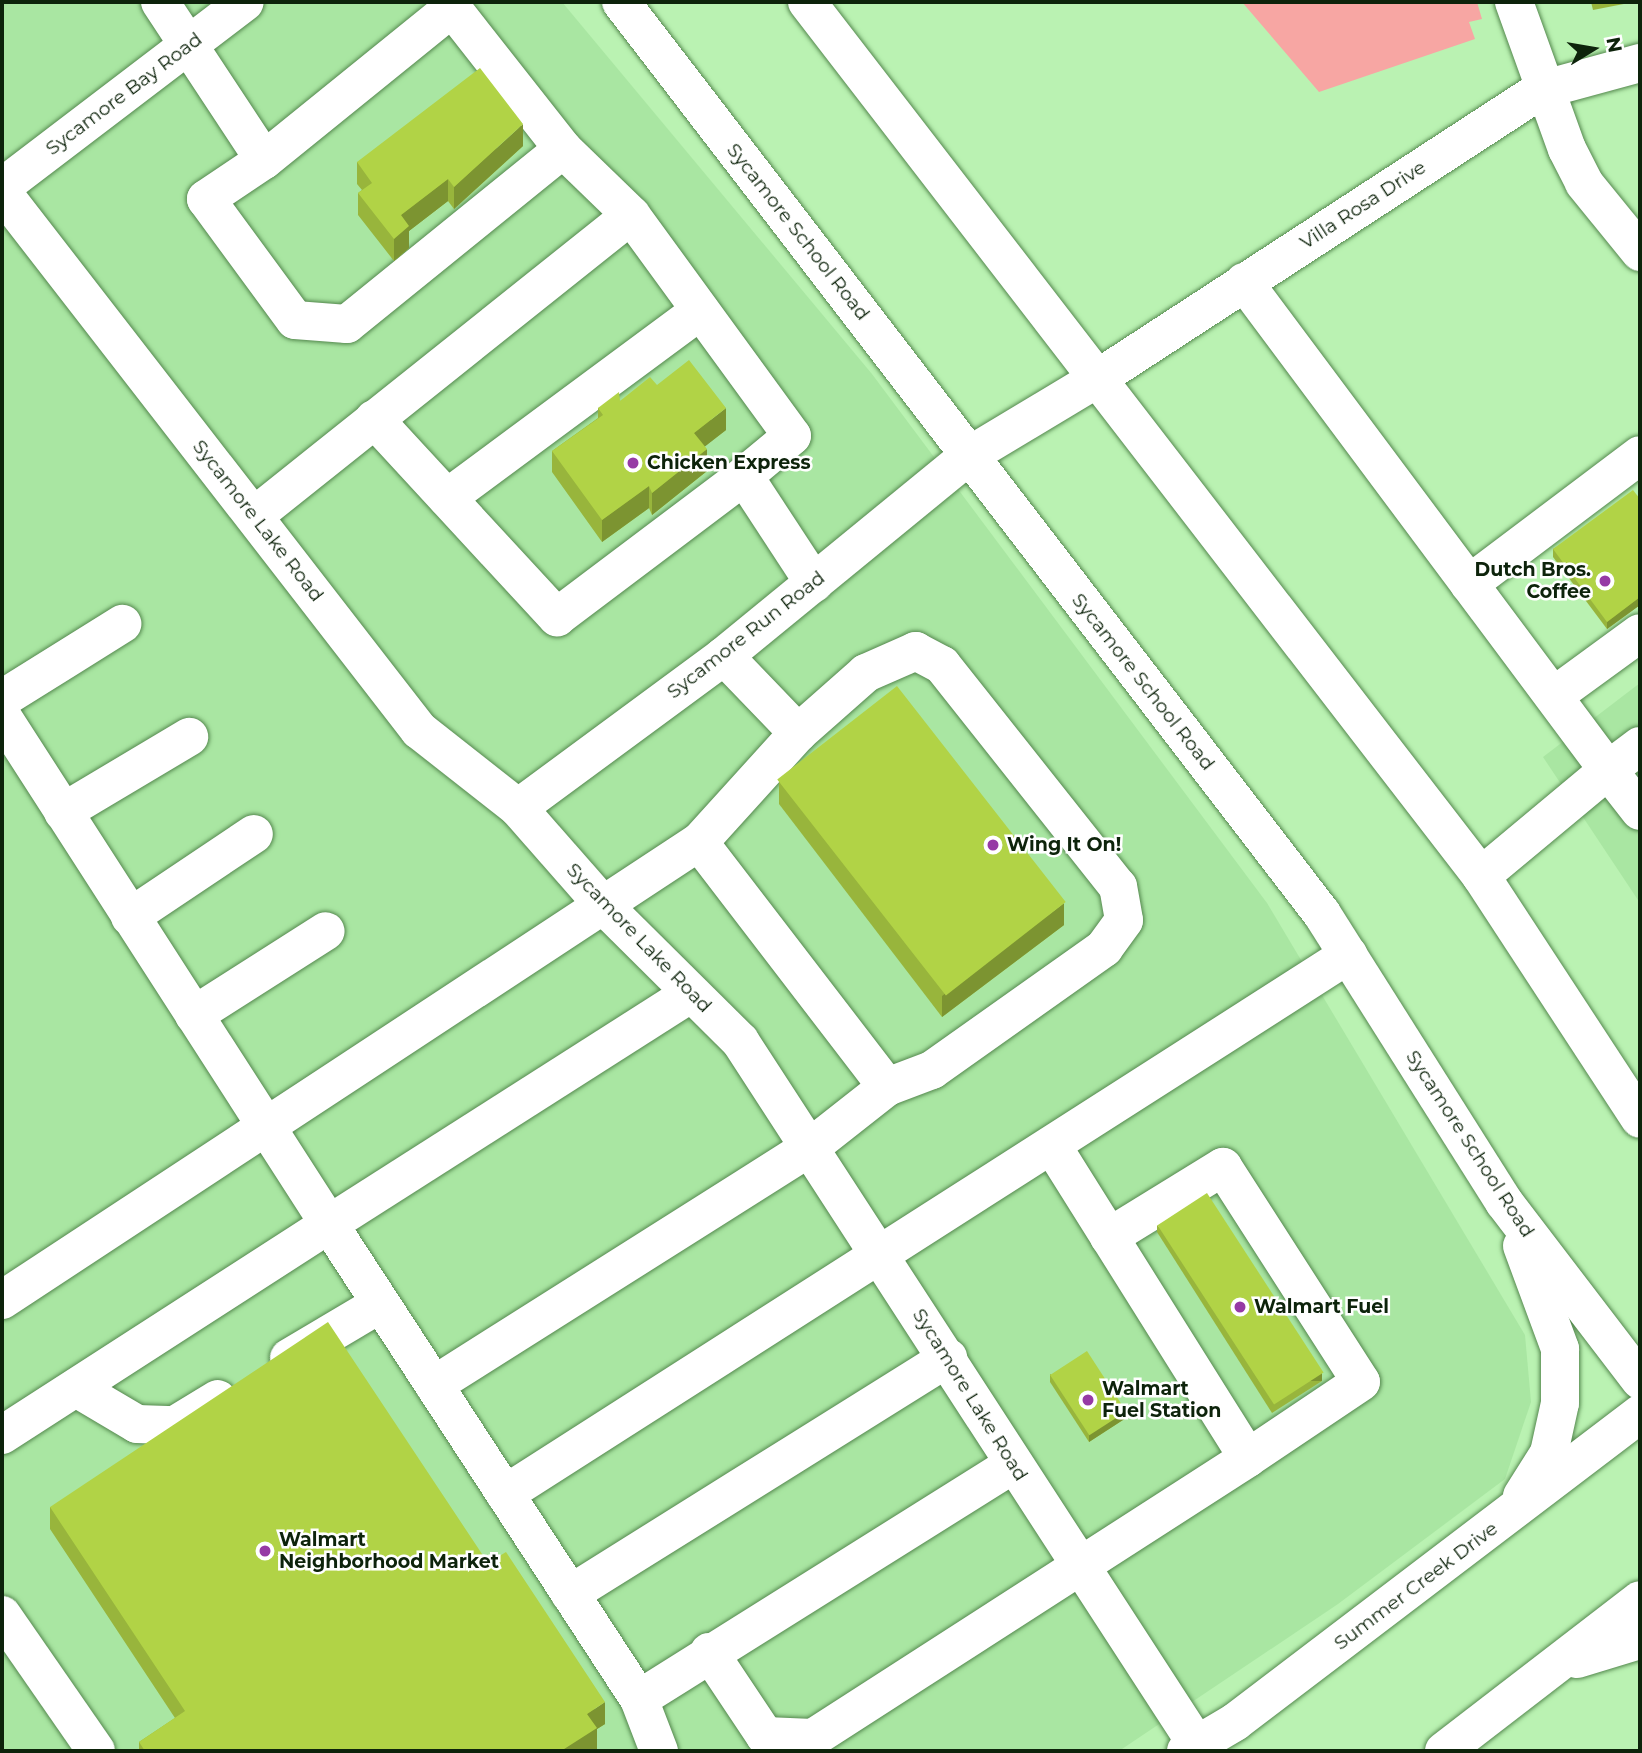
<!DOCTYPE html>
<html>
<head>
<meta charset="utf-8">
<style>
	body { margin:0 }
	#map { position:relative; width:1642px; height:1753px; overflow:hidden; background:#baf2b2; font-family:Montserrat,sans-serif }
	div>[style] { position:absolute }
	.built>* { inset:0; background:#a9e6a2 }
	.green>* { inset:0; background:#f7a6a3 }
	.roads { filter:drop-shadow(0 0 2px #54884e) drop-shadow(0 0 2px #54884e) }
	.minor>* { height:38px; margin:-19px; padding:0 19px; transform-origin:19px; border-radius:19px; background:#fff }
	.major>* { height:38px; margin:-19px; padding:0 19px; transform-origin:19px; border-radius:19px; background:#fff }
	.wall>* { inset:0; background:#98b53c }
	.shaded-wall>* { inset:0; background:#7c9431; transform-origin:0 0 }
	.building>* { inset:0; background:#b1d346; transform-origin:0 0 }
	.dots>* { width:19px; height:19px; translate:-50% -50%; box-sizing:border-box; border:4px solid #fff; border-radius:50% }
	span { translate:-50% -50%; white-space:nowrap; text-align:center; line-height:1.15; -webkit-text-stroke:5px #fff; paint-order:stroke }
	.street-label { font-size:19px; color:#0d230b }
	.poi-label { font-size:19px; color:#0d230b; font-weight:700 }
	.left { translate:0 -50%; text-align:left }
	.right { translate:-100% -50%; text-align:right }
	.frame { position:absolute; inset:0; border:4px solid #0d230b; pointer-events:none }
	.north { position:absolute; left:1558px; top:14px; width:70px; height:70px; -webkit-text-stroke:5px #fff; paint-order:stroke; rotate:79deg; font-size:19px; font-weight:700; line-height:28px; text-align:center; color:#0d230b }
	.north::after { content:''; display:block; margin:auto; width:24px; height:32px; background:#0d230b; clip-path:polygon(50% 0,100% 100%,50% 72%,0 100%) }
</style>
</head>
<body>
<div id="map">
	<div class="built">
		<i style="clip-path:polygon(2px 2px,562px 2px,872px 374px,1267px 903px,1525px 1335px,1531px 1402px,1505px 1479px,1338px 1604px,1119px 1751px,2px 1751px)"></i>
		<i style="clip-path:polygon(1640px 683px,1640px 903px,1543px 757px)"></i>
	</div>
	<div class="green">
		<i style="clip-path:polygon(1242px 2px,1477px 2px,1482px 19px,1469px 22px,1475px 39px,1319px 92px)"></i>
	</div>
	<div class="roads">
		<div class="minor">
			<i style="left:160px;top:2px;width:189px;rotate:56.6deg"></i>
			<i style="left:264px;top:160px;width:70px;rotate:146.1deg"></i>
			<i style="left:206px;top:199px;width:150px;rotate:53.7deg"></i>
			<i style="left:295px;top:320px;width:52px;rotate:4.4deg"></i>
			<i style="left:347px;top:324px;width:278px;rotate:-39deg"></i>
			<i style="left:563px;top:149px;width:179px;rotate:-128.2deg"></i>
			<i style="left:452px;top:8px;width:242px;rotate:141deg"></i>
			<i style="left:1514px;top:2px;width:156px;rotate:70.2deg"></i>
			<i style="left:1567px;top:149px;width:38px;rotate:63deg"></i>
			<i style="left:1584px;top:183px;width:89px;rotate:50.9deg"></i>
			<i style="left:563px;top:149px;width:95px;rotate:44.1deg"></i>
			<i style="left:631px;top:215px;width:273px;rotate:53.9deg"></i>
			<i style="left:792px;top:436px;width:62px;rotate:140.2deg"></i>
			<i style="left:744px;top:476px;width:128px;rotate:56.8deg"></i>
			<i style="left:2px;top:187px;width:305px;rotate:-37.3deg"></i>
			<i style="left:2px;top:192px;width:681px;rotate:52.22deg"></i>
			<i style="left:419px;top:730px;width:126px;rotate:38.2deg"></i>
			<i style="left:518px;top:808px;width:133px;rotate:48.7deg"></i>
			<i style="left:606px;top:908px;width:189px;rotate:44.8deg"></i>
			<i style="left:740px;top:1041px;width:839px;rotate:57.01deg"></i>
			<i style="left:1244px;top:282px;width:609px;rotate:53.28deg"></i>
			<i style="left:1608px;top:770px;width:40px;rotate:-37deg"></i>
			<i style="left:1100px;top:377px;width:526px;rotate:-33.06deg"></i>
			<i style="left:1541px;top:90px;width:103px;rotate:-15.3deg"></i>
			<i style="left:374px;top:419px;width:270px;rotate:47.3deg"></i>
			<i style="left:557px;top:617px;width:234px;rotate:-37deg"></i>
			<i style="left:447px;top:498px;width:315px;rotate:-36.5deg"></i>
			<i style="left:254px;top:516px;width:482px;rotate:-38.6deg"></i>
			<i style="left:1469px;top:584px;width:214px;rotate:-37deg"></i>
			<i style="left:724px;top:656px;width:107px;rotate:46.1deg"></i>
			<i style="left:1555px;top:695px;width:105px;rotate:-36.1deg"></i>
			<i style="left:2px;top:699px;width:142px;rotate:-32deg"></i>
			<i style="left:2px;top:716px;width:604px;rotate:57.23deg"></i>
			<i style="left:329px;top:1224px;width:429px;rotate:-32.5deg"></i>
			<i style="left:518px;top:808px;width:256px;rotate:-36.4deg"></i>
			<i style="left:724px;top:656px;width:318px;rotate:-39.3deg"></i>
			<i style="left:63px;top:812px;width:147px;rotate:-30.8deg"></i>
			<i style="left:1481px;top:876px;width:165px;rotate:-39.8deg"></i>
			<i style="left:1608px;top:770px;width:52px;rotate:52deg"></i>
			<i style="left:130px;top:917px;width:149px;rotate:-33.8deg"></i>
			<i style="left:194px;top:1015px;width:156px;rotate:-32.5deg"></i>
			<i style="left:1109px;top:1237px;width:134px;rotate:-31.6deg"></i>
			<i style="left:1223px;top:1167px;width:255px;rotate:57.3deg"></i>
			<i style="left:1361px;top:1382px;width:136px;rotate:146.1deg"></i>
			<i style="left:2px;top:1300px;width:834px;rotate:-33.31deg"></i>
			<i style="left:289px;top:1358px;width:106px;rotate:-30.7deg"></i>
			<i style="left:434px;top:1385px;width:447px;rotate:-32.3deg"></i>
			<i style="left:812px;top:1146px;width:95px;rotate:-38.2deg"></i>
			<i style="left:887px;top:1087px;width:48px;rotate:-20.7deg"></i>
			<i style="left:932px;top:1070px;width:211px;rotate:-35.3deg"></i>
			<i style="left:1104px;top:948px;width:34px;rotate:-54deg"></i>
			<i style="left:1124px;top:920px;width:34px;rotate:-100deg"></i>
			<i style="left:1118px;top:887px;width:283px;rotate:-128.4deg"></i>
			<i style="left:942px;top:665px;width:30px;rotate:-152deg"></i>
			<i style="left:916px;top:651px;width:55px;rotate:156.3deg"></i>
			<i style="left:866px;top:673px;width:91px;rotate:138.6deg"></i>
			<i style="left:798px;top:733px;width:147px;rotate:132.2deg"></i>
			<i style="left:699px;top:842px;width:309px;rotate:52.5deg"></i>
			<i style="left:76px;top:1388px;width:71px;rotate:30.5deg"></i>
			<i style="left:137px;top:1424px;width:38px;rotate:2deg"></i>
			<i style="left:175px;top:1425px;width:50px;rotate:-31.2deg"></i>
			<i style="left:2px;top:1435px;width:389px;rotate:-32.8deg"></i>
			<i style="left:329px;top:1224px;width:567px;rotate:56.87deg"></i>
			<i style="left:639px;top:1699px;width:56px;rotate:69deg"></i>
			<i style="left:505px;top:1494px;width:1001px;rotate:-32.59deg"></i>
			<i style="left:570px;top:1594px;width:446px;rotate:-32deg"></i>
			<i style="left:2px;top:1615px;width:165px;rotate:55.3deg"></i>
			<i style="left:709px;top:1652px;width:101px;rotate:56.3deg"></i>
			<i style="left:765px;top:1736px;width:48px;rotate:2.4deg"></i>
			<i style="left:813px;top:1738px;width:517px;rotate:-32.77deg"></i>
			<i style="left:1248px;top:1458px;width:369px;rotate:-122.1deg"></i>
			<i style="left:639px;top:1699px;width:442px;rotate:-32.1deg"></i>
		</div>
		<div class="major">
			<i style="left:621px;top:2px;width:1150px;rotate:52.45deg"></i>
			<i style="left:1322px;top:914px;width:341px;rotate:57.7deg"></i>
			<i style="left:1504px;top:1202px;width:224px;rotate:52.6deg"></i>
			<i style="left:807px;top:2px;width:1104px;rotate:52.36deg"></i>
			<i style="left:1481px;top:876px;width:290px;rotate:56.8deg"></i>
			<i style="left:970px;top:455px;width:152px;rotate:-31deg"></i>
			<i style="left:1522px;top:1246px;width:110px;rotate:69.7deg"></i>
			<i style="left:1560px;top:1349px;width:54px;rotate:90deg"></i>
			<i style="left:1560px;top:1403px;width:51px;rotate:102.4deg"></i>
			<i style="left:1549px;top:1453px;width:51px;rotate:122.1deg"></i>
			<i style="left:1577px;top:1659px;width:66px;rotate:-16.8deg"></i>
			<i style="left:1186px;top:1751px;width:57px;rotate:-30.6deg"></i>
			<i style="left:1235px;top:1722px;width:509px;rotate:-37.25deg"></i>
			<i style="left:1444px;top:1751px;width:247px;rotate:-37.6deg"></i>
		</div>
	</div>
	<div class="wall">
		<i style="clip-path:polygon(1591px 2px,1634px 2px,1593px 10px)"></i>
		<i style="clip-path:polygon(523px 146px,454px 209px,448px 201px,409px 231px,409px 248px,394px 261px,358px 215px,358px 193px,362px 190px,357px 184px,357px 162px)"></i>
		<i style="clip-path:polygon(657px 385px,726px 430px,705px 446px,707px 471px,652px 515px,649px 508px,602px 542px,552px 472px,552px 451px,598px 418px,598px 408px,620px 401px)"></i>
		<i style="clip-path:polygon(1640px 499px,1640px 605px,1607px 629px,1553px 557px,1553px 549px)"></i>
		<i style="clip-path:polygon(779px 782px,1064px 925px,942px 1017px,779px 804px)"></i>
		<i style="clip-path:polygon(1157px 1225px,1322px 1381px,1272px 1413px,1157px 1232px)"></i>
		<i style="clip-path:polygon(1050px 1374px,1126px 1418px,1089px 1442px,1050px 1382px)"></i>
		<i style="clip-path:polygon(50px 1507px,488px 1563px,605px 1724px,597px 1729px,597px 1749px,594px 1751px,139px 1751px,139px 1742px,175px 1718px,50px 1529px)"></i>
	</div>
	<div class="shaded-wall">
		<i style="clip-path:polygon(523px 124px,523px 146px,454px 209px,454px 187px)"></i>
		<i style="clip-path:polygon(448px 179px,448px 201px,409px 231px,409px 248px,394px 261px,394px 239px,401px 215px)"></i>
		<i style="clip-path:polygon(726px 408px,726px 430px,694px 455px,694px 433px)"></i>
		<i style="clip-path:polygon(707px 449px,707px 471px,652px 515px,652px 493px)"></i>
		<i style="clip-path:polygon(649px 486px,649px 508px,602px 542px,602px 520px)"></i>
		<i style="clip-path:polygon(1640px 597px,1640px 605px,1607px 629px,1607px 622px)"></i>
		<i style="clip-path:polygon(1064px 903px,1064px 925px,942px 1017px,942px 996px)"></i>
		<i style="left:1322px;top:1373px;width:8px;height:59px;rotate:90deg"></i>
		<i style="clip-path:polygon(1126px 1411px,1126px 1418px,1089px 1442px,1089px 1434px)"></i>
		<i style="clip-path:polygon(605px 1702px,605px 1724px,597px 1729px,597px 1749px,594px 1751px,561px 1751px,587px 1714px)"></i>
	</div>
	<div class="building">
		<i style="clip-path:polygon(480px 68px,523px 124px,454px 187px,448px 179px,401px 215px,409px 226px,394px 239px,358px 193px,372px 183px,357px 162px)"></i>
		<i style="clip-path:polygon(689px 360px,726px 408px,694px 433px,707px 449px,652px 493px,649px 486px,602px 520px,552px 451px,603px 415px,598px 408px,619px 392px,620px 401px,650px 377px,657px 385px)"></i>
		<i style="clip-path:polygon(1633px 490px,1640px 499px,1640px 597px,1607px 622px,1553px 549px)"></i>
		<i style="left:897px;top:686px;width:274px;height:152px;rotate:52deg"></i>
		<i style="left:1207px;top:1193px;width:214px;height:59px;rotate:57deg"></i>
		<i style="clip-path:polygon(328px 1322px,488px 1563px,506px 1552px,605px 1702px,587px 1714px,597px 1728px,561px 1751px,145px 1751px,139px 1742px,185px 1711px,50px 1507px)"></i>
		<i style="left:1087px;top:1351px;width:72px;height:44px;rotate:57deg"></i>
	</div>
	<div class="dots">
		<i style="left:633px;top:463px;background:#963aa5"></i>
		<i style="left:1605px;top:581px;background:#963aa5"></i>
		<i style="left:993px;top:845px;background:#963aa5"></i>
		<i style="left:1240px;top:1307px;background:#963aa5"></i>
		<i style="left:1088px;top:1400px;background:#963aa5"></i>
		<i style="left:265px;top:1551px;background:#963aa5"></i>
	</div>
	<div class="street-label">
		<span style="left:124px;top:94px;rotate:-37deg">Sycamore Bay Road</span>
		<span style="left:1363px;top:205px;rotate:-33deg">Villa Rosa Drive</span>
		<span style="left:798px;top:232px;rotate:52deg">Sycamore School Road</span>
		<span style="left:258px;top:521px;rotate:52deg">Sycamore Lake Road</span>
		<span style="left:746px;top:635px;rotate:-38deg">Sycamore Run Road</span>
		<span style="left:1143px;top:682px;rotate:52deg">Sycamore School Road</span>
		<span style="left:639px;top:938px;rotate:46deg">Sycamore Lake Road</span>
		<span style="left:1470px;top:1144px;rotate:57deg">Sycamore School Road</span>
		<span style="left:970px;top:1395px;rotate:58deg">Sycamore Lake Road</span>
		<span style="left:1416px;top:1586px;rotate:-37deg">Summer Creek Drive</span>
	</div>
	<div class="poi-label">
		<span class="left" style="left:647px;top:463px">Chicken Express</span>
		<span class="right" style="left:1591px;top:581px">Dutch Bros.<br>Coffee</span>
		<span class="left" style="left:1007px;top:845px">Wing It On!</span>
		<span class="left" style="left:1254px;top:1307px">Walmart Fuel</span>
		<span class="left" style="left:1102px;top:1400px">Walmart<br>Fuel Station</span>
		<span class="left" style="left:279px;top:1551px">Walmart<br>Neighborhood Market</span>
	</div>
	<div class="frame"></div>
	<div class="north">N</div>
</div>
</body>
</html>
